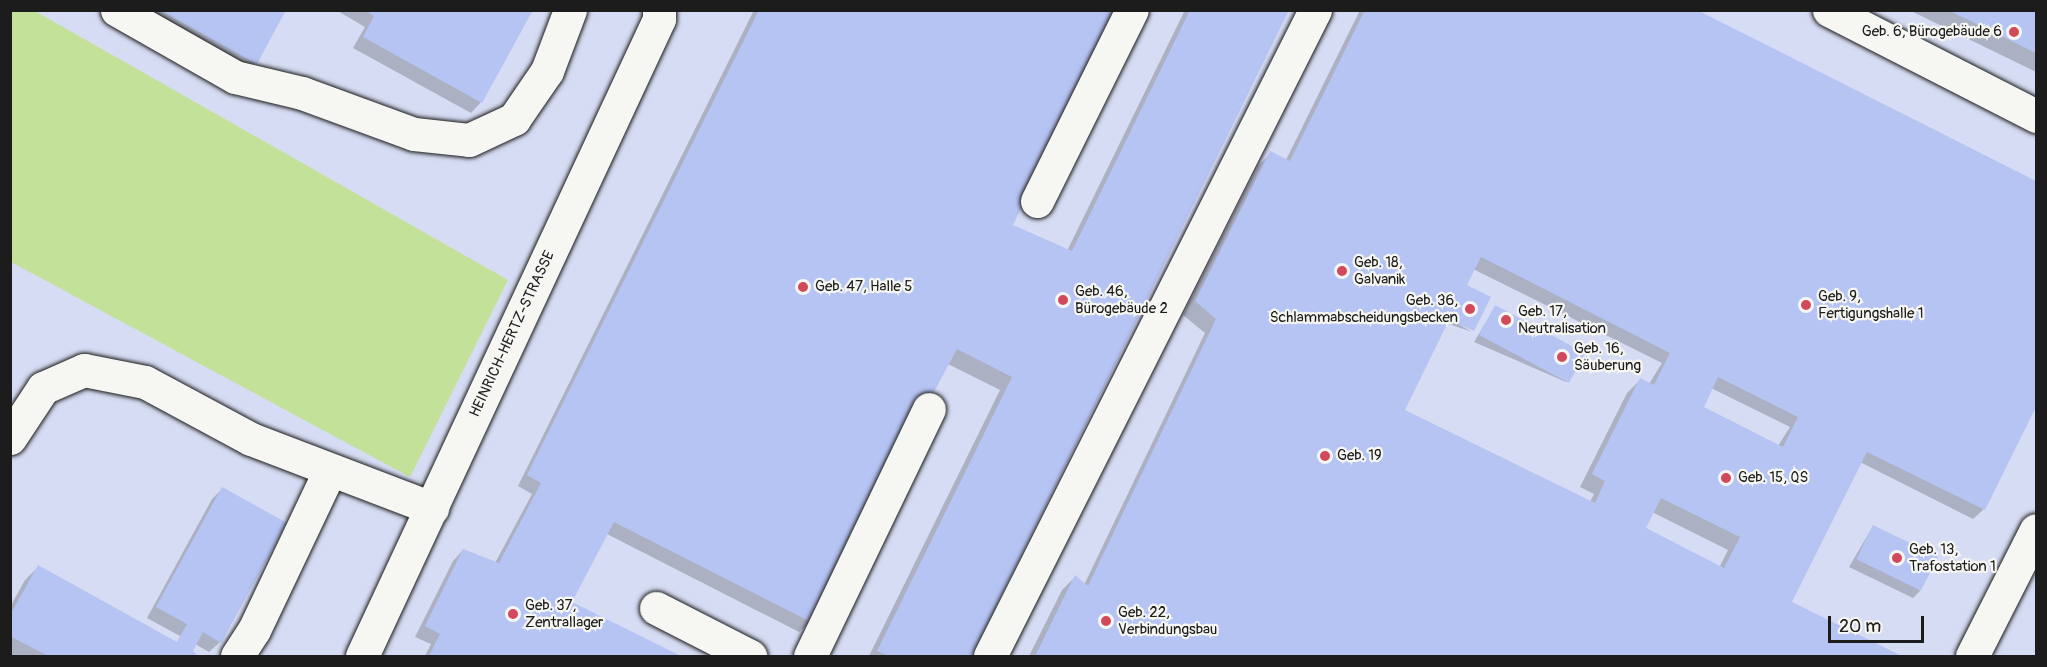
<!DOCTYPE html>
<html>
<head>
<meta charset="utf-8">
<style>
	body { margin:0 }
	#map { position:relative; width:2047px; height:667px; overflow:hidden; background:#e3e7f3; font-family:Pangolin,sans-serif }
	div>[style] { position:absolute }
	.built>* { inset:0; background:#d6dcf3; transform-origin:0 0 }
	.green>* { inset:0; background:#c4e199 }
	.shadow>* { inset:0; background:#0003 }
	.building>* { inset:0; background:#b6c4f4; transform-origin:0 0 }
	.roads { filter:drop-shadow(0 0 2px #1c1c1c) drop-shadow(0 0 2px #1c1c1c) }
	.minor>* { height:33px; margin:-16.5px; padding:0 16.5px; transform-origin:16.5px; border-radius:16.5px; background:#f6f6f2 }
	.dots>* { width:16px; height:16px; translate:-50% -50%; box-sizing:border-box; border:3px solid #f6f6f2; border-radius:50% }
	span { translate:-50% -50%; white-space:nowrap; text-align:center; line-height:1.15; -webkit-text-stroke:4.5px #f6f6f2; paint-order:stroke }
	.poi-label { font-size:15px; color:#1c1c1c }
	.right { translate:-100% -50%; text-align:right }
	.left { translate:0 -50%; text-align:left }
	.street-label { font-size:15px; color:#1c1c1c }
	.frame { position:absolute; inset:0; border:12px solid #1c1c1c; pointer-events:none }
	.scale { position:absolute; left:1828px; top:616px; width:96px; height:27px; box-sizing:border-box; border:3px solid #1c1c1c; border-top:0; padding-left:8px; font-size:18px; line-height:21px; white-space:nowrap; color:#1c1c1c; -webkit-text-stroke:4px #f6f6f2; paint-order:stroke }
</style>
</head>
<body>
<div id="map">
	<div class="built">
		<i style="left:11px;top:11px;width:2025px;height:645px"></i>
	</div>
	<div class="green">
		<i style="clip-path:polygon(10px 11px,35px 11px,508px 280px,410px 477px,11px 262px)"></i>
	</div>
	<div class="shadow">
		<i style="clip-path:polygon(131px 10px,284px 10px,255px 63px,245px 74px)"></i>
		<i style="clip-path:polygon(336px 10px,532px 10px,481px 102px,471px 113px,353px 48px,365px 27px)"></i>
		<i style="clip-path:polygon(754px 10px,1115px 10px,1011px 226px,1067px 251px,1185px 10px,1288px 10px,971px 656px,869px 656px,1000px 390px,948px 364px,810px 622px,799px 632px,607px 534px,570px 603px,677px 656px,425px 656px,431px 644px,415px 637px,453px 561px,463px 550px,495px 563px,532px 494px,518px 486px)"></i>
		<i style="clip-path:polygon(evenodd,1360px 10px,1693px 10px,2036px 183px,2036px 403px,1984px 509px,1973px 519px,1860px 462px,1789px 603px,1898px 656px,1029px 656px,1062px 590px,1075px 577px,1084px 585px,1205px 333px,1183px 315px,1258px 166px,1271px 153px,1286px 160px,1360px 10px,1473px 269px,1662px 363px,1649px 384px,1640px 380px,1627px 393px,1580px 487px,1594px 494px,1589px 504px,1401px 412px,1446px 323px,1472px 332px,1448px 318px,1473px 269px,1360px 10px,1711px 388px,1790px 427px,1778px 446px,1702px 408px,1711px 388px,1360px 10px,1652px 512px,1728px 550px,1719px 568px,1644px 527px,1652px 512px)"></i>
		<i style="clip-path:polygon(1909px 10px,2036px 10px,2036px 72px)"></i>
		<i style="clip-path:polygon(1495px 307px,1570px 379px,1566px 382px,1474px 342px)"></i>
		<i style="clip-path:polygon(222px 489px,220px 642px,209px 652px,195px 644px,191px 651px,197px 656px,10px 656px,10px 607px,25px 580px,38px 567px,177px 643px,180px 636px,147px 618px,212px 499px)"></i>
		<i style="clip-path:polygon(1873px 526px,1920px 591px,1913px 598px,1849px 567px)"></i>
	</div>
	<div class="building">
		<i style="clip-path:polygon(160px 10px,286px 10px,257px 64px)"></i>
		<i style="clip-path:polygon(365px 10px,533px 10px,482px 103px,363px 37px,374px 16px)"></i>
		<i style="clip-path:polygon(759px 10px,1117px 10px,1013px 225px,1072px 251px,1190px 10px,1289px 10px,972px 656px,888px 656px,877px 651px,1012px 377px,957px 349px,811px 622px,614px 522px,572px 602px,681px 656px,429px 656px,440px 634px,425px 626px,463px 549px,499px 563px,541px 483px,527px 475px)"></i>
		<i style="clip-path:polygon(evenodd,1365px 10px,1697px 10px,2036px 181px,2036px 407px,1985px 510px,1867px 452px,1792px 602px,1902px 656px,1035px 656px,1075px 575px,1088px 586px,1216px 319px,1195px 301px,1270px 151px,1290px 161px,1365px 10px,1481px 257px,1670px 353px,1654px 385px,1640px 378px,1592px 474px,1605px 481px,1595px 503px,1405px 410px,1449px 320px,1474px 331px,1491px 297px,1467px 285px,1481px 257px,1365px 10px,1718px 377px,1798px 417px,1783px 447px,1704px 407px,1718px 377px,1365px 10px,1661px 498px,1740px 537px,1724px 568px,1646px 528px,1661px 498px)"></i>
		<i style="clip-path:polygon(1948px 10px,2036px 10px,2036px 53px)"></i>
		<i style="left:1495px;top:305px;width:102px;height:34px;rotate:28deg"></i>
		<i style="clip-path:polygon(222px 487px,287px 523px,221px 643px,203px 632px,193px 651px,198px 656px,48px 656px,10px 636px,10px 615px,38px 565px,177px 642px,187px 624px,156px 607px)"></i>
		<i style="left:1873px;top:525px;width:72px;height:38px;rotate:26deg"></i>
	</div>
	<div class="roads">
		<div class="minor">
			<i style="left:117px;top:10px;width:136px;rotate:29.6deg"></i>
			<i style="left:235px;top:77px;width:69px;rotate:13.4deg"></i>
			<i style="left:302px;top:93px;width:119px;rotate:20.1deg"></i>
			<i style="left:414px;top:134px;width:55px;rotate:6.2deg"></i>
			<i style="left:469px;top:140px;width:50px;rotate:-25deg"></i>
			<i style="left:514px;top:119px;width:58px;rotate:-55.5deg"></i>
			<i style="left:547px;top:71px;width:65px;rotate:-69.3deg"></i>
			<i style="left:1829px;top:10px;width:233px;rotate:27.1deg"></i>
			<i style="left:1037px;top:201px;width:213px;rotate:-63.6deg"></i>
			<i style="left:10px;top:438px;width:60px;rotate:-56.6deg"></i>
			<i style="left:43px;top:388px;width:45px;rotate:-23.7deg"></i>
			<i style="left:84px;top:370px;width:62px;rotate:11.1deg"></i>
			<i style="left:145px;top:382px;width:120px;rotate:28.3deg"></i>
			<i style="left:251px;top:439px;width:194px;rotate:20.9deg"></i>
			<i style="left:656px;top:608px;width:106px;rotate:27.1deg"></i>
			<i style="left:237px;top:656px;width:31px;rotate:-57deg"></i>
			<i style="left:254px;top:630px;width:177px;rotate:-64.6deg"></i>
			<i style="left:362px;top:656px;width:703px;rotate:-65deg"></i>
			<i style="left:659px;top:19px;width:9px;rotate:-90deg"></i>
			<i style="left:810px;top:656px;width:274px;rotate:-64.3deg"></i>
			<i style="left:990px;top:656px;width:723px;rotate:-63.29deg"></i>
			<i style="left:1972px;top:656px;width:141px;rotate:-63.1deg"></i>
		</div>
	</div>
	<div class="dots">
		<i style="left:2014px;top:32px;background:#d1495b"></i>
		<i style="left:1342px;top:271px;background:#d1495b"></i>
		<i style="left:803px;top:287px;background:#d1495b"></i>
		<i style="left:1063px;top:300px;background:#d1495b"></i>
		<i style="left:1806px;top:305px;background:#d1495b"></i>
		<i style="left:1470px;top:309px;background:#d1495b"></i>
		<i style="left:1506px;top:320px;background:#d1495b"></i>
		<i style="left:1562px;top:357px;background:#d1495b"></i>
		<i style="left:1325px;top:456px;background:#d1495b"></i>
		<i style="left:1726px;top:478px;background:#d1495b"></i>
		<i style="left:1897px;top:558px;background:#d1495b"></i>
		<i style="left:513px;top:614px;background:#d1495b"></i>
		<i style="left:1106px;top:621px;background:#d1495b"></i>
	</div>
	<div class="poi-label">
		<span class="right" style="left:2002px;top:32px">Geb. 6, Bürogebäude 6</span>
		<span class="left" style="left:1354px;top:271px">Geb. 18,<br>Galvanik</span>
		<span class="left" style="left:815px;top:287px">Geb. 47, Halle 5</span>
		<span class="left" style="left:1075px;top:300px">Geb. 46,<br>Bürogebäude 2</span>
		<span class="left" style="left:1818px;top:305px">Geb. 9,<br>Fertigungshalle 1</span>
		<span class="right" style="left:1458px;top:309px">Geb. 36,<br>Schlammabscheidungsbecken</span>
		<span class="left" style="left:1518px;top:320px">Geb. 17,<br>Neutralisation</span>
		<span class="left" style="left:1574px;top:357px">Geb. 16,<br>Säuberung</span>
		<span class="left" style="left:1337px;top:456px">Geb. 19</span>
		<span class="left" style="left:1738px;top:478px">Geb. 15, QS</span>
		<span class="left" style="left:1909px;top:558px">Geb. 13,<br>Trafostation 1</span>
		<span class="left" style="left:525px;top:614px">Geb. 37,<br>Zentrallager</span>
		<span class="left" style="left:1118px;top:621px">Geb. 22,<br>Verbindungsbau</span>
	</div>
	<div class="street-label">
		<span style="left:512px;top:334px;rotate:-65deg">HEINRICH-HERTZ-STRASSE</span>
	</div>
	<div class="frame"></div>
	<div class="scale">20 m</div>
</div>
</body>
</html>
